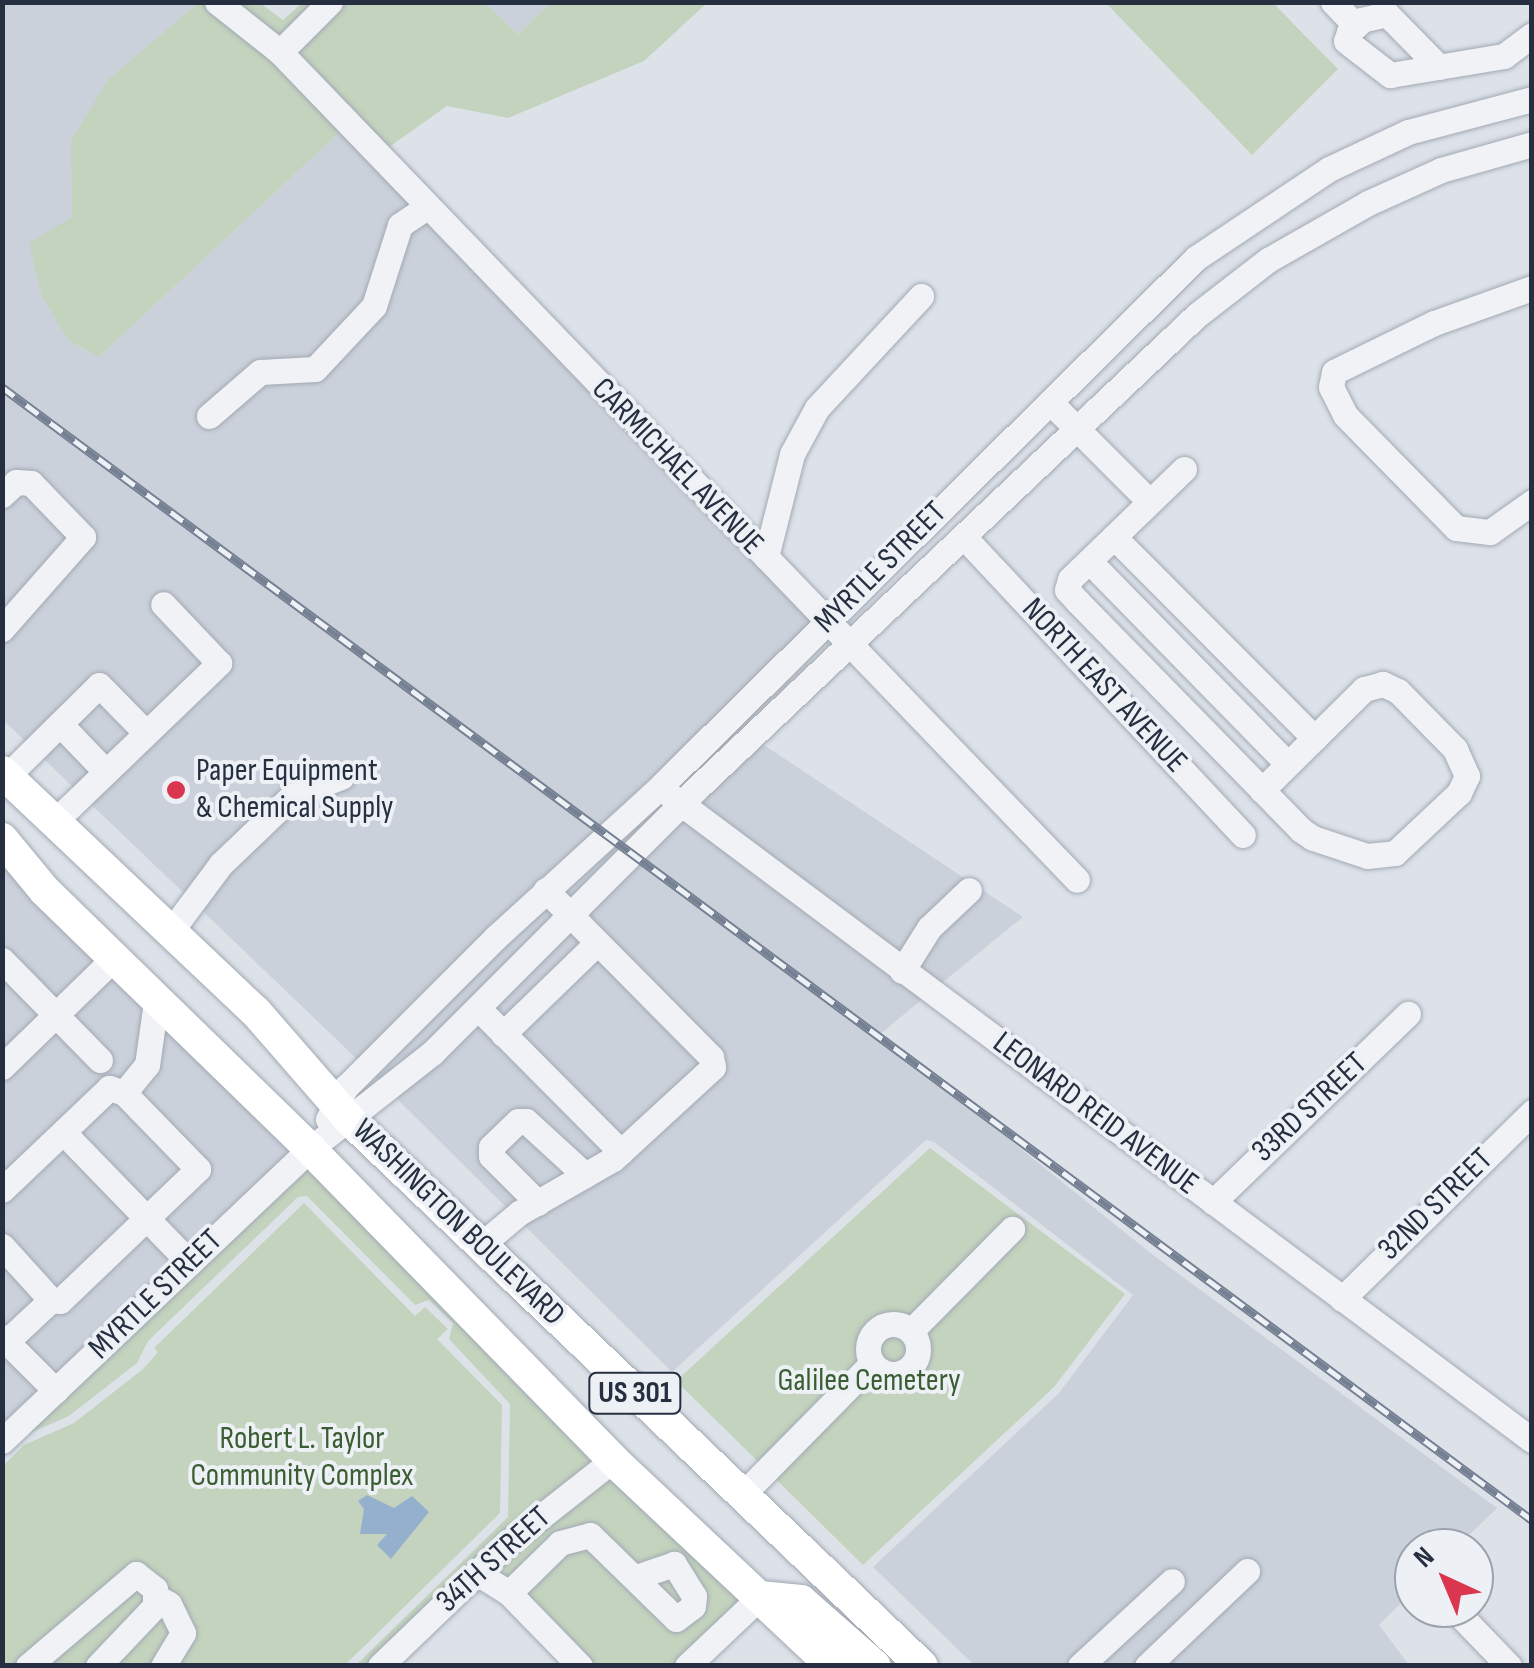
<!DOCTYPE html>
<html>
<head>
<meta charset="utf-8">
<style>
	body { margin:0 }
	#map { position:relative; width:1534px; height:1668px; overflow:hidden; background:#dde2e9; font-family:"Sofia Sans Condensed",sans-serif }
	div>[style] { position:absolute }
	.built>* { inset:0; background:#cbd1db }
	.green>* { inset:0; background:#c3d3be }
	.water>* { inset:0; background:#95b0cc }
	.roads { filter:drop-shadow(0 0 2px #a2a9b3) drop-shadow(0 0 2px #a2a9b3) }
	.minor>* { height:25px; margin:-12.5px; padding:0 12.5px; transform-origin:12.5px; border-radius:12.5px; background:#f0f2f6 }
	.minor>.ring { margin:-12.5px; padding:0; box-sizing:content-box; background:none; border:25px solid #f0f2f6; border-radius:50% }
	.major>* { height:32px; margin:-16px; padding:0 16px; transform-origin:16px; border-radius:16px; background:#fff }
	.rail>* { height:9px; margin-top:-4.5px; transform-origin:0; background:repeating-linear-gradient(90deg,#edf1f6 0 15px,#758193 0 30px); box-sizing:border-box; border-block:2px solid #758193 }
	.dots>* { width:28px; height:28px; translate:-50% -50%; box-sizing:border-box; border:5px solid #edf1f6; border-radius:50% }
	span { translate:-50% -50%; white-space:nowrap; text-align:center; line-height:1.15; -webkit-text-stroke:8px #edf1f6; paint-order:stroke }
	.shield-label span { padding:2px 8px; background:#edf1f6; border:2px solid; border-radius:8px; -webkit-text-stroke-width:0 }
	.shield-label { font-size:30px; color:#252f40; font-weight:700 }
	.street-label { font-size:32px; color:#252f40 }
	.poi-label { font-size:32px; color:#252f40 }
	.left { translate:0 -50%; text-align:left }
	.park-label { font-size:32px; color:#3a5d31 }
	.frame { position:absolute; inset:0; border:5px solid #252f40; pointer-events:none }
	.north { position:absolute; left:1394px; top:1528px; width:100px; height:100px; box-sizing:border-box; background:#edf1f6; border:2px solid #9da3ad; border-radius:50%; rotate:316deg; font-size:28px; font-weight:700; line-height:40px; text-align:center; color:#252f40 }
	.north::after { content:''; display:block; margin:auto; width:35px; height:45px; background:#da364f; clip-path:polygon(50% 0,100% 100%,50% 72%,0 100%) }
</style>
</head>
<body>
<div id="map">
	<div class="built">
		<i style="clip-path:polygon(2px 3px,198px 3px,71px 140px,76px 171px,69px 341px,99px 357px,342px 130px,814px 620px,359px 1061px,3px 720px)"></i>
		<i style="clip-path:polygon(485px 3px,550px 3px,518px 34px)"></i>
		<i style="clip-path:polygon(761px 743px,1023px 917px,938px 986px,695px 805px)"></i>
		<i style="clip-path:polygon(661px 799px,668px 805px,425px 1046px,380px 1082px,373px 1075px,502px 945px)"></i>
		<i style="clip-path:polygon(683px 819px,924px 998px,879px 1035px,1153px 1255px,1497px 1508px,1456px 1548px,1414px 1548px,1414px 1590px,1379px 1625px,1409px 1665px,974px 1665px,873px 1567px,1059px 1393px,1133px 1295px,934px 1142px,926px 1140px,672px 1372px,394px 1096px,439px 1060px)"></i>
		<i style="clip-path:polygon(2px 862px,296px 1148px,55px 1377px,3px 1323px)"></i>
		<i style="clip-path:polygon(3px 1351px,42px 1390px,3px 1427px)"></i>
	</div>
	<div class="green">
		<i style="clip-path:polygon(198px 3px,260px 3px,283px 20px,302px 3px,485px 3px,518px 34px,550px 3px,707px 3px,644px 61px,508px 118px,447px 106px,385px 150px,342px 130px,99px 357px,69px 341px,42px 297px,29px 243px,72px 217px,71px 140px,109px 79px)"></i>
		<i style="clip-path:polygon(1106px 3px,1273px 3px,1338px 69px,1252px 155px)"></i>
		<i style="clip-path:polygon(930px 1148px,1125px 1294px,1054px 1387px,863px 1565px,676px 1381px)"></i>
		<i style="clip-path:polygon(311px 1162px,600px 1459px,503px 1534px,366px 1665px,356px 1665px,508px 1517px,510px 1404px,449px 1339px,453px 1323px,429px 1300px,415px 1305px,307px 1196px,298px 1197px,148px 1341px,137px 1363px,69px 1416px,21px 1437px)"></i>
		<i style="clip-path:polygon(304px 1203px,415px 1316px,425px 1307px,448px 1329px,437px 1339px,502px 1405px,500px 1513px,345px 1665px,3px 1666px,3px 1466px,24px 1445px,74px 1423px,143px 1369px,158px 1352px,154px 1348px)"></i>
		<i style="clip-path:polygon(614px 1473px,746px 1596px,673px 1665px,563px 1665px,483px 1581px)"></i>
	</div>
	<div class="water">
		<i style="clip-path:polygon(367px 1495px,394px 1508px,412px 1496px,429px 1512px,391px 1559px,377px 1545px,387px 1534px,360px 1534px,364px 1509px,358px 1501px)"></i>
	</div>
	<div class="roads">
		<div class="minor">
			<i style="left:217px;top:2px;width:80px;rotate:38.4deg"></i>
			<i style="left:280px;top:52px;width:1149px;rotate:46.09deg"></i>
			<i style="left:1333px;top:2px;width:33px;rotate:46deg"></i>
			<i style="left:280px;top:52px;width:71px;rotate:-45deg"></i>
			<i style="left:1439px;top:67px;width:74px;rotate:-134.5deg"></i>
			<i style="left:1387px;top:14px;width:26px;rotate:167deg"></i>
			<i style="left:1362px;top:20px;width:18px;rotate:137deg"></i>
			<i style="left:1349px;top:32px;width:9px;rotate:108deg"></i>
			<i style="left:1346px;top:41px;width:56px;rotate:37.7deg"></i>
			<i style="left:1390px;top:75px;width:116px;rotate:-9.5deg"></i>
			<i style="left:1504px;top:56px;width:35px;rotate:-37deg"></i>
			<i style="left:1532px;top:288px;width:104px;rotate:160.3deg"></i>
			<i style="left:1434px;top:323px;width:111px;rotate:153.9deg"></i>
			<i style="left:1334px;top:372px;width:15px;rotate:101deg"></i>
			<i style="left:1331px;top:387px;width:31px;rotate:63deg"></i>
			<i style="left:1345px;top:415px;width:158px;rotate:45.5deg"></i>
			<i style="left:1456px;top:528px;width:34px;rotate:7deg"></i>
			<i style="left:1490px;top:532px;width:52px;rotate:-35.5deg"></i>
			<i style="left:1050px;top:402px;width:141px;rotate:45deg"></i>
			<i style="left:209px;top:416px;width:67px;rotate:-40.8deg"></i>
			<i style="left:260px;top:372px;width:55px;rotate:-3.1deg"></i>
			<i style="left:315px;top:369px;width:86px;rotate:-46.9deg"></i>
			<i style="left:374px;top:306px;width:85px;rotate:-72.2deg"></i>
			<i style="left:400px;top:225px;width:32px;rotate:-34deg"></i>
			<i style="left:1184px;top:469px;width:158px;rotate:136deg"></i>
			<i style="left:1070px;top:579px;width:11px;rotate:105deg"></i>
			<i style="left:1067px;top:590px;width:16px;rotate:47deg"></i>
			<i style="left:1078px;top:602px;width:263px;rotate:45.6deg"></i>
			<i style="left:1262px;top:790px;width:56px;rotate:45.7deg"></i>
			<i style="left:1301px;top:830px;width:14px;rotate:34deg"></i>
			<i style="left:1313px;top:838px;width:57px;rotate:18.4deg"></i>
			<i style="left:1367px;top:856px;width:28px;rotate:-6deg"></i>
			<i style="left:1395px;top:853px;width:88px;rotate:-43.2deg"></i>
			<i style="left:1459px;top:793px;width:19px;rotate:-65deg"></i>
			<i style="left:1467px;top:776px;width:30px;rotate:-114deg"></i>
			<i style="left:1455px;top:749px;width:81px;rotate:-134.5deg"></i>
			<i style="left:1398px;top:691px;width:17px;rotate:-155deg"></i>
			<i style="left:1383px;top:684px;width:20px;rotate:165deg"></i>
			<i style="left:1364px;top:689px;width:144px;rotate:135.3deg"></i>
			<i style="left:2px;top:495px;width:19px;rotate:-43deg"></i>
			<i style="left:16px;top:482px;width:15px;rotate:4deg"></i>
			<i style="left:31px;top:483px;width:75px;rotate:46.1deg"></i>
			<i style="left:83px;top:537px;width:123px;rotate:131.4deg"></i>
			<i style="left:964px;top:537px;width:408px;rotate:46.9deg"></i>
			<i style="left:1114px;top:537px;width:284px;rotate:45.1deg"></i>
			<i style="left:766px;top:557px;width:106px;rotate:-75.8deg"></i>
			<i style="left:792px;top:454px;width:52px;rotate:-61.5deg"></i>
			<i style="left:817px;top:408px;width:153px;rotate:-47.1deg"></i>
			<i style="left:1089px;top:561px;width:284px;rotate:45.6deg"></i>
			<i style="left:60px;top:724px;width:66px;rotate:46.2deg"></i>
			<i style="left:7px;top:776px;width:129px;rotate:-44.7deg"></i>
			<i style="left:99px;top:685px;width:67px;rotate:45.6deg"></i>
			<i style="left:671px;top:796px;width:1075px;rotate:36.8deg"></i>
			<i style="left:55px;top:821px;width:228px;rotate:-43.9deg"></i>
			<i style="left:219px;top:663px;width:81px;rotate:-133.5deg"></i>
			<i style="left:171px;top:931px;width:84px;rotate:-53.3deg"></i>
			<i style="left:221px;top:864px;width:98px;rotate:-43.8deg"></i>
			<i style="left:292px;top:796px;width:53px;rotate:-21.2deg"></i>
			<i style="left:2px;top:960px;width:140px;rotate:45.6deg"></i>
			<i style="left:902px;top:971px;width:51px;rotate:-57.9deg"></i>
			<i style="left:929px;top:928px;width:55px;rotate:-43.5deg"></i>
			<i style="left:478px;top:1008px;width:203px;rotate:45.2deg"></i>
			<i style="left:503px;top:1034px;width:131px;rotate:-44.1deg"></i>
			<i style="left:2px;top:1067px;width:155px;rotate:-44.2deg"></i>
			<i style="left:328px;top:1119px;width:37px;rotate:-61deg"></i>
			<i style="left:346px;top:1087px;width:212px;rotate:-45deg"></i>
			<i style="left:496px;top:937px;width:222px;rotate:-42.4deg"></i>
			<i style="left:660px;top:787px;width:753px;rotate:-44.62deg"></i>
			<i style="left:1196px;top:258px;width:160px;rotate:-33.8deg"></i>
			<i style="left:1329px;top:169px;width:87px;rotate:-25.1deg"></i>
			<i style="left:1408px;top:132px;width:128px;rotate:-14.9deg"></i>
			<i style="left:63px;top:1132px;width:182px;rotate:45.9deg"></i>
			<i style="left:2px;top:1190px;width:148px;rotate:-43.6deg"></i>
			<i style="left:109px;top:1088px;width:16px;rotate:18deg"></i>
			<i style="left:1213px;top:1202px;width:271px;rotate:-44deg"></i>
			<i style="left:538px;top:1203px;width:66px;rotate:-135deg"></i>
			<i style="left:491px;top:1156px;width:9px;rotate:-90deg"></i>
			<i style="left:491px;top:1147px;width:37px;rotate:-44deg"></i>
			<i style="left:518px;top:1121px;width:8px"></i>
			<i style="left:526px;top:1121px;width:80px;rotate:42.5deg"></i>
			<i style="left:481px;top:1245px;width:50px;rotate:-40.1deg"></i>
			<i style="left:519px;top:1213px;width:108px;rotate:-29.9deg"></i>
			<i style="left:613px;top:1159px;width:136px;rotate:-42.6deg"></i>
			<i style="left:713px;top:1067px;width:10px;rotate:-101deg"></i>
			<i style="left:711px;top:1057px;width:235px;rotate:-134.7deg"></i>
			<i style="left:2px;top:1246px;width:73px;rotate:47.8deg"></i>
			<i style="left:51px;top:1300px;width:9px;rotate:6deg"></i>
			<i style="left:60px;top:1301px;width:191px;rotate:-43.7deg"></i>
			<i style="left:198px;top:1169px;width:106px;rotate:-134.2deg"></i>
			<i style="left:124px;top:1093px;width:36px;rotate:-51deg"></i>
			<i style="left:147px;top:1065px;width:64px;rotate:-81.9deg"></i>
			<i style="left:1342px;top:1299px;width:267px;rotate:-44.5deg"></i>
			<i class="ring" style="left:868px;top:1324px;width:25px;height:25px"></i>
			<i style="left:913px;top:1329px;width:141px;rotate:-45.3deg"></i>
			<i style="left:2px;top:1337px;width:76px;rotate:45deg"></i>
			<i style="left:6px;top:1342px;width:62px;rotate:-43deg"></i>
			<i style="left:2px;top:1441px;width:424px;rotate:-43.5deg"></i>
			<i style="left:310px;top:1149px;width:155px;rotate:-38.2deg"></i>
			<i style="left:432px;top:1053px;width:372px;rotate:-45deg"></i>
			<i style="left:695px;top:790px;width:691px;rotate:-43.42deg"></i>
			<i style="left:1197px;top:315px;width:90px;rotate:-37.8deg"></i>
			<i style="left:1268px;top:260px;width:115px;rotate:-29.7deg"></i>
			<i style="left:1368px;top:203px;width:80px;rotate:-24.3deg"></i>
			<i style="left:1441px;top:170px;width:95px;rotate:-15.9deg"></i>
			<i style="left:742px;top:1495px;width:182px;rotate:-45.4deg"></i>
			<i style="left:477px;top:1573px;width:38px;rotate:32deg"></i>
			<i style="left:509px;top:1593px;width:102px;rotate:45.8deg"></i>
			<i style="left:509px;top:1593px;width:71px;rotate:-44.4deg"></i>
			<i style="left:560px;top:1543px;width:31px;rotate:-15deg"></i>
			<i style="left:590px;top:1535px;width:120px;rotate:44.3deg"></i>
			<i style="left:676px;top:1619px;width:21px;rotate:-37deg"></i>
			<i style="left:693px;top:1606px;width:10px;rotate:-84deg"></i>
			<i style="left:694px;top:1596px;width:38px;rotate:-122deg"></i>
			<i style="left:674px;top:1564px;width:40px;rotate:161.1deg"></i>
			<i style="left:157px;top:1597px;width:14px;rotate:30deg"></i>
			<i style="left:169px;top:1604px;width:32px;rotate:64deg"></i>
			<i style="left:183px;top:1633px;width:39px;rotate:121deg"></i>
			<i style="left:1453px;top:1608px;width:81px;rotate:46deg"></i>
			<i style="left:28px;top:1666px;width:142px;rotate:-40.4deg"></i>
			<i style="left:136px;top:1574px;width:24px;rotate:38deg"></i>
			<i style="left:155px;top:1589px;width:17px;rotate:90deg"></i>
			<i style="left:155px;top:1606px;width:83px;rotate:133.5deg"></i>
			<i style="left:380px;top:1666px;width:180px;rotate:-43.9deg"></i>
			<i style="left:510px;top:1541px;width:131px;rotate:-38.2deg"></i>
			<i style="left:687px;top:1666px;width:100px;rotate:-43.4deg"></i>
			<i style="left:1080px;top:1666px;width:125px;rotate:-42.7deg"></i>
			<i style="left:1147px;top:1666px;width:138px;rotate:-43.5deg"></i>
		</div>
		<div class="major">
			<i style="left:2px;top:772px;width:349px;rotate:43.4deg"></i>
			<i style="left:256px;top:1012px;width:142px;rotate:49deg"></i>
			<i style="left:349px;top:1119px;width:792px;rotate:43.67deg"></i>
			<i style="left:2px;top:839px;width:67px;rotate:50.4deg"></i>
			<i style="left:45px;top:891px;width:370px;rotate:44.2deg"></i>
			<i style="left:310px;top:1149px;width:434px;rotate:45.7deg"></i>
			<i style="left:613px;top:1460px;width:301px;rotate:43.2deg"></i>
			<i style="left:760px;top:1597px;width:41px;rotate:5.6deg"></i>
			<i style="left:801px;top:1601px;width:98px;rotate:41.3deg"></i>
		</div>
	</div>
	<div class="rail">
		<i style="left:2px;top:387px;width:1904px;rotate:36.52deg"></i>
	</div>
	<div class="dots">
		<i style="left:176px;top:790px;background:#da364f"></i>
	</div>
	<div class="shield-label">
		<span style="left:635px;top:1393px">US 301</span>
	</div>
	<div class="street-label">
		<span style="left:677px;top:467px;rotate:46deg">CARMICHAEL AVENUE</span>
		<span style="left:881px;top:568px;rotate:-45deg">MYRTLE STREET</span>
		<span style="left:1104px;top:686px;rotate:47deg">NORTH EAST AVENUE</span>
		<span style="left:1310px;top:1108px;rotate:-43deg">33RD STREET</span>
		<span style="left:1095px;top:1114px;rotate:37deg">LEONARD REID AVENUE</span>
		<span style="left:1436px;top:1205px;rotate:-44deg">32ND STREET</span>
		<span style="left:458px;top:1223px;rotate:44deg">WASHINGTON BOULEVARD</span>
		<span style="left:156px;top:1295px;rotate:-44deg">MYRTLE STREET</span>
		<span style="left:494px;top:1560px;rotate:-42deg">34TH STREET</span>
	</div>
	<div class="poi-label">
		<span class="left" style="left:196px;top:790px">Paper Equipment<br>&amp; Chemical Supply</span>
	</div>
	<div class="park-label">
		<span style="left:869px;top:1381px">Galilee Cemetery</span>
		<span style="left:302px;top:1458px">Robert L. Taylor<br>Community Complex</span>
	</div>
	<div class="frame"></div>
	<div class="north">N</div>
</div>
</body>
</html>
